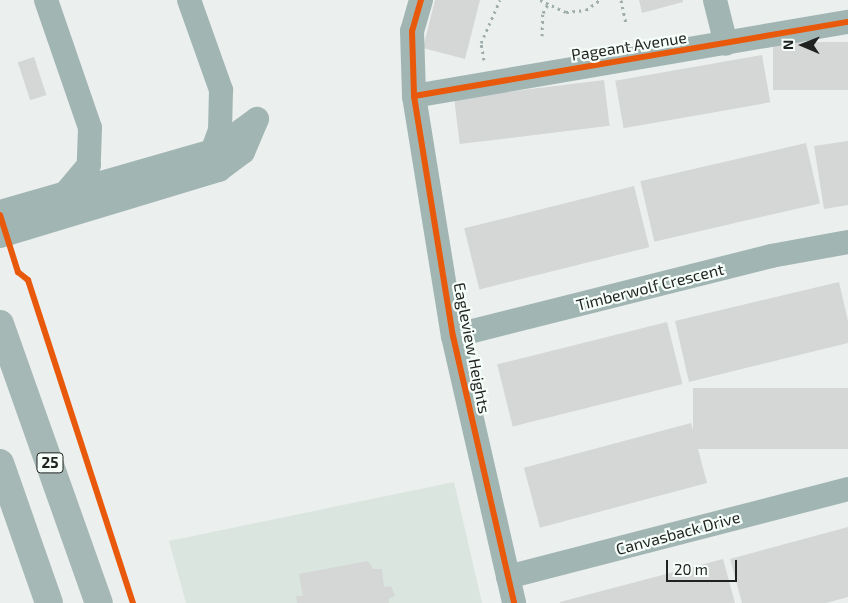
<!DOCTYPE html>
<html>
<head>
<meta charset="utf-8">
<style>
	body { margin:0 }
	#map { position:relative; width:848px; height:603px; overflow:hidden; background:#ebefed; font-family:"Exo 2",sans-serif }
	div>[style] { position:absolute }
	.built>* { inset:0; background:#dae5df }
	.building>* { inset:0; background:#d4d7d5; transform-origin:0 0 }
	.path>* { height:3px; margin-top:-1.5px; transform-origin:0; background:repeating-linear-gradient(90deg,#9faeac 0 2.5px,transparent 0 6.5px) }
	.minor>* { height:24px; margin:-12px; padding:0 12px; transform-origin:12px; border-radius:12px; background:#a1b5b2 }
	.major>* { height:28px; margin:-14px; padding:0 14px; transform-origin:14px; border-radius:14px; background:#a6b8b5 }
	.cycleway>* { height:6px; margin:-3px; padding:0 3px; transform-origin:3px; border-radius:3px; background:#e8590c }
	span { translate:-50% -50%; white-space:nowrap; text-align:center; line-height:1.15; -webkit-text-stroke:4.5px #f6fefa; paint-order:stroke }
	.shield-label span { padding:1px 4px; background:#f6fefa; border:1px solid; border-radius:4px; -webkit-text-stroke-width:0 }
	.shield-label { font-size:15px; color:#1f2220; font-weight:700 }
	.street-label { font-size:16px; color:#1f2220 }
	.north { position:absolute; left:778px; top:20px; width:50px; height:50px; -webkit-text-stroke:4px #f6fefa; paint-order:stroke; rotate:271deg; font-size:14px; font-weight:700; line-height:20px; text-align:center; color:#1f2220 }
	.north::after { content:''; display:block; margin:auto; width:18px; height:22px; background:#1f2220; clip-path:polygon(50% 0,100% 100%,50% 72%,0 100%) }
	.scale { position:absolute; left:666px; top:560px; width:71px; height:22px; box-sizing:border-box; border:2px solid #1f2220; border-top:0; padding-left:6px; font-size:15px; line-height:18px; white-space:nowrap; color:#1f2220; -webkit-text-stroke:4px #f6fefa; paint-order:stroke }
</style>
</head>
<body>
<div id="map">
	<div class="built">
		<i style="clip-path:polygon(454px 482px,482px 603px,186px 603px,169px 541px)"></i>
	</div>
	<div class="building">
		<i style="clip-path:polygon(435px 0,480px 0,465px 59px,423px 48px)"></i>
		<i style="clip-path:polygon(639px 0,683px 0,683px 2px,642px 13px)"></i>
		<i style="left:848px;top:42px;width:48px;height:75px;rotate:90deg"></i>
		<i style="left:762px;top:55px;width:48px;height:149px;rotate:80deg"></i>
		<i style="left:34px;top:57px;width:40px;height:17px;rotate:72deg"></i>
		<i style="left:604px;top:80px;width:46px;height:151px;rotate:83deg"></i>
		<i style="clip-path:polygon(848px 141px,848px 205px,824px 209px,814px 146px)"></i>
		<i style="left:806px;top:143px;width:62px;height:170px;rotate:77deg"></i>
		<i style="left:634px;top:186px;width:63px;height:175px;rotate:76deg"></i>
		<i style="clip-path:polygon(839px 282px,848px 321px,848px 343px,689px 382px,675px 321px)"></i>
		<i style="left:667px;top:322px;width:64px;height:175px;rotate:76deg"></i>
		<i style="left:848px;top:388px;width:61px;height:155px;rotate:90deg"></i>
		<i style="left:691px;top:423px;width:62px;height:173px;rotate:75deg"></i>
		<i style="clip-path:polygon(848px 527px,848px 597px,826px 603px,742px 603px,730px 559px)"></i>
		<i style="clip-path:polygon(723px 559px,735px 603px,560px 603px,560px 602px)"></i>
		<i style="clip-path:polygon(368px 561px,373px 569px,382px 569px,384px 587px,391px 586px,395px 596px,388px 599px,389px 603px,297px 603px,296px 596px,303px 596px,299px 574px)"></i>
	</div>
	<div class="path">
		<i style="left:540px;top:0;width:29px;rotate:25deg"></i>
		<i style="left:566px;top:12px;width:20px;rotate:-6deg"></i>
		<i style="left:586px;top:10px;width:17px;rotate:-36deg"></i>
		<i style="left:621px;top:0;width:25px;rotate:78deg"></i>
		<i style="left:542px;top:36px;width:23px;rotate:-88deg"></i>
		<i style="left:543px;top:13px;width:10px;rotate:-61deg"></i>
		<i style="left:484px;top:60px;width:17px;rotate:-100deg"></i>
		<i style="left:481px;top:43px;width:47px;rotate:-66.2deg"></i>
	</div>
	<div class="minor">
		<i style="left:46px;top:0;width:135px;rotate:71deg"></i>
		<i style="left:90px;top:128px;width:37px;rotate:92deg"></i>
		<i style="left:89px;top:165px;width:33px;rotate:130deg"></i>
		<i style="left:189px;top:0;width:96px;rotate:70.4deg"></i>
		<i style="left:221px;top:90px;width:40px;rotate:91.4deg"></i>
		<i style="left:220px;top:130px;width:27px;rotate:110deg"></i>
		<i style="left:421px;top:0;width:32px;rotate:106deg"></i>
		<i style="left:412px;top:31px;width:65px;rotate:88.2deg"></i>
		<i style="left:414px;top:96px;width:243px;rotate:80.8deg"></i>
		<i style="left:453px;top:336px;width:274px;rotate:77.1deg"></i>
		<i style="left:715px;top:0;width:45px;rotate:76deg"></i>
		<i style="left:414px;top:96px;width:440px;rotate:-9.7deg"></i>
		<i style="left:0;top:212px;width:222px;rotate:-16deg"></i>
		<i style="left:213px;top:151px;width:54px;rotate:-36deg"></i>
		<i style="left:0;top:236px;width:229px;rotate:-16.8deg"></i>
		<i style="left:219px;top:170px;width:30px;rotate:-37deg"></i>
		<i style="left:243px;top:152px;width:36px;rotate:-67deg"></i>
		<i style="left:453px;top:336px;width:328px;rotate:-14.1deg"></i>
		<i style="left:771px;top:256px;width:78px;rotate:-10.3deg"></i>
		<i style="left:508px;top:577px;width:351px;rotate:-14.5deg"></i>
	</div>
	<div class="major">
		<i style="left:0;top:324px;width:296px;rotate:70.5deg"></i>
		<i style="left:0;top:463px;width:148px;rotate:70.7deg"></i>
	</div>
	<div class="cycleway">
		<i style="left:421px;top:0;width:32px;rotate:106deg"></i>
		<i style="left:412px;top:31px;width:65px;rotate:88.2deg"></i>
		<i style="left:414px;top:96px;width:243px;rotate:80.8deg"></i>
		<i style="left:453px;top:336px;width:274px;rotate:77.1deg"></i>
		<i style="left:414px;top:96px;width:440px;rotate:-9.7deg"></i>
		<i style="left:0;top:215px;width:60px;rotate:72.5deg"></i>
		<i style="left:18px;top:272px;width:13px;rotate:39deg"></i>
		<i style="left:28px;top:280px;width:340px;rotate:72deg"></i>
	</div>
	<div class="shield-label">
		<span style="left:50px;top:463px">25</span>
	</div>
	<div class="street-label">
		<span style="left:629px;top:46px;rotate:-9deg">Pageant Avenue</span>
		<span style="left:650px;top:287px;rotate:-14deg">Timberwolf Crescent</span>
		<span style="left:472px;top:348px;rotate:79deg">Eagleview Heights</span>
		<span style="left:678px;top:533px;rotate:-15deg">Canvasback Drive</span>
	</div>
	<div class="north">N</div>
	<div class="scale">20 m</div>
</div>
</body>
</html>
